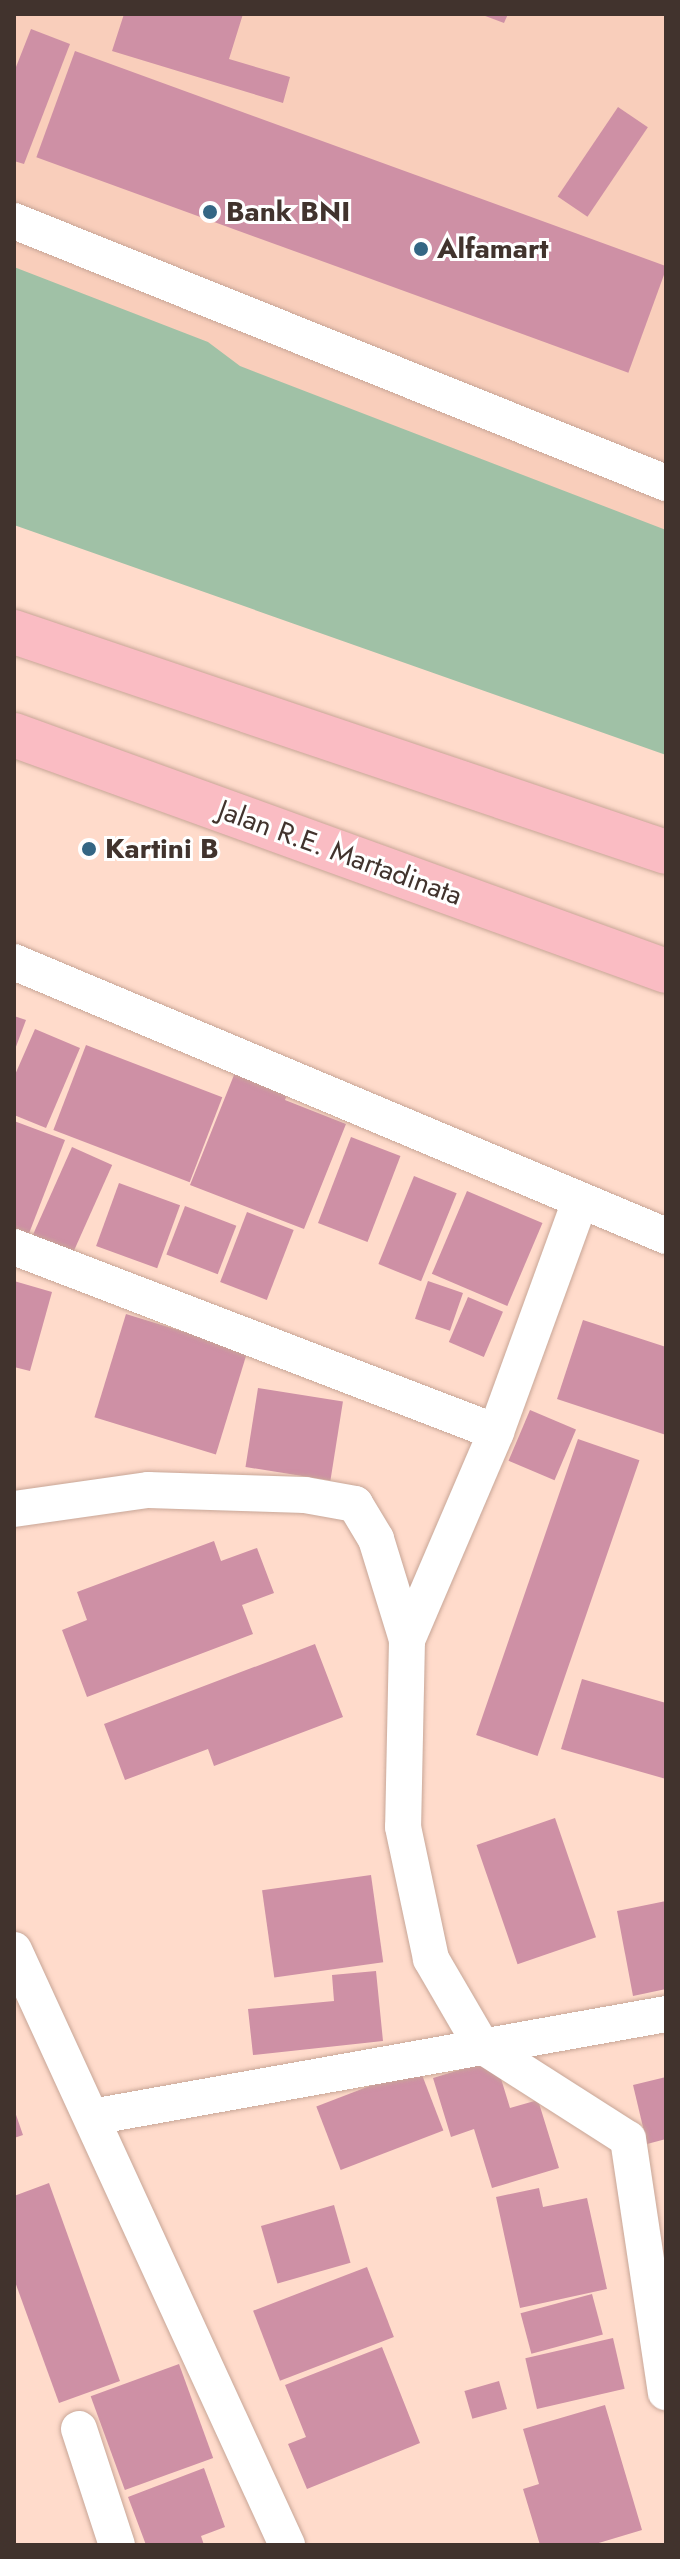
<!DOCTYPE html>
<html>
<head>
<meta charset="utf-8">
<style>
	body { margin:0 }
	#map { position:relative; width:680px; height:2559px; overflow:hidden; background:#ffdbcb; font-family:Jost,sans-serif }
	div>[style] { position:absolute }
	.built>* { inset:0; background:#f9cebb }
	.green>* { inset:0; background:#a0c1a6 }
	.building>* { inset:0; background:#ce90a5; transform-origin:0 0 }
	.roads { filter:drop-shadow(0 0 2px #c8a697) drop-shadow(0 0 2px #c8a697) }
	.minor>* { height:36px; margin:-18px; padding:0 18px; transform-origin:18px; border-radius:18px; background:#fff }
	.trunk>* { height:44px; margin:-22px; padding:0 22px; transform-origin:22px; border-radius:22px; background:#fabcc3 }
	.dots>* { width:22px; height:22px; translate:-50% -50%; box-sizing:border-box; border:4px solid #fff; border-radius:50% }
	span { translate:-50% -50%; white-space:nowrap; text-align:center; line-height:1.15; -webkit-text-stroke:6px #fff; paint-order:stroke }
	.poi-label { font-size:28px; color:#41332d; font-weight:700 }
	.left { translate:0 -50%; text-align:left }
	.street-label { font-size:28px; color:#41332d }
	.frame { position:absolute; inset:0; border:16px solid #41332d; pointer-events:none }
</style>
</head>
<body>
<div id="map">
	<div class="built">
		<i style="clip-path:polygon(14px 14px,666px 14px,666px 741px,14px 503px)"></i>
	</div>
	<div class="green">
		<i style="clip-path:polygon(14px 267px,208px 342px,240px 366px,666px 530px,666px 755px,14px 525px)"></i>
	</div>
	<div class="building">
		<i style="clip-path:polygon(124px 14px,243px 14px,229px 59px,290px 77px,283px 103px,112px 51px)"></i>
		<i style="clip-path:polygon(480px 14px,508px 14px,504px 23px)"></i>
		<i style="clip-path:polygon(31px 29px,70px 44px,24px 164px,14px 161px,14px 72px)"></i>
		<i style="left:75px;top:51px;width:630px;height:113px;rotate:20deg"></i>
		<i style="left:618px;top:107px;width:36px;height:108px;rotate:34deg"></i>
		<i style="clip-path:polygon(14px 1016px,26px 1020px,14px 1052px)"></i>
		<i style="clip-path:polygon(35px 1029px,80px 1048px,46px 1128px,14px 1115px,14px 1077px)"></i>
		<i style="left:86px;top:1045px;width:146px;height:91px;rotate:21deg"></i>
		<i style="clip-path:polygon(236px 1070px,289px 1090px,285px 1100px,346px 1124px,304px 1229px,190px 1185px)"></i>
		<i style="clip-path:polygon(14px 1121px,65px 1140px,28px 1236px,14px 1231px)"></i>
		<i style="left:351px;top:1137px;width:53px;height:92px;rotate:21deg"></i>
		<i style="left:72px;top:1147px;width:44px;height:102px;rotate:24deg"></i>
		<i style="left:414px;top:1176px;width:46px;height:95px;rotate:22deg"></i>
		<i style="left:119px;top:1183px;width:65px;height:67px;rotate:20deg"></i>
		<i style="left:467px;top:1191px;width:82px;height:90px;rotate:23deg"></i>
		<i style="left:185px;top:1206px;width:55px;height:52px;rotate:21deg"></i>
		<i style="left:247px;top:1212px;width:50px;height:75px;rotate:21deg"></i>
		<i style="clip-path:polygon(14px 1281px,52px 1292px,30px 1371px,14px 1367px)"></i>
		<i style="left:428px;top:1281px;width:37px;height:40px;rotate:19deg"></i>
		<i style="left:468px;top:1297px;width:38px;height:49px;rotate:23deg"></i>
		<i style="left:126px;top:1314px;width:127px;height:108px;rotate:17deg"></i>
		<i style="clip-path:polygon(583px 1320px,666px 1347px,666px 1435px,557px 1399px)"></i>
		<i style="left:258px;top:1388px;width:86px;height:80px;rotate:9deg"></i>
		<i style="left:530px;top:1410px;width:50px;height:55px;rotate:23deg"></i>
		<i style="left:578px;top:1439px;width:65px;height:313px;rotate:19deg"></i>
		<i style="clip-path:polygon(214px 1541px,221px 1561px,257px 1548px,274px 1593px,242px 1605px,253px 1634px,87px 1697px,62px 1630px,87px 1620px,77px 1592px)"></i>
		<i style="clip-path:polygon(315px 1644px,343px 1717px,214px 1766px,208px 1749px,125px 1780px,104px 1724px)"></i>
		<i style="clip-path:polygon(582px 1679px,666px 1703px,666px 1779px,561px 1749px)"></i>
		<i style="left:555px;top:1818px;width:126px;height:83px;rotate:71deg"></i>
		<i style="left:371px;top:1875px;width:88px;height:110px;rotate:82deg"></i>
		<i style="clip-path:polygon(666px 1901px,666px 1989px,633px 1996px,617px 1911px)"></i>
		<i style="clip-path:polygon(376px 1971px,383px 2041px,253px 2055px,248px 2009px,334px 2001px,332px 1975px)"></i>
		<i style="clip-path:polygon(495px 2059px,510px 2108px,538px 2100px,559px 2168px,492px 2188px,474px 2129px,451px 2137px,433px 2078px)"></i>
		<i style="left:419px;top:2067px;width:68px;height:110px;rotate:69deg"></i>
		<i style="clip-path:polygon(666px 2077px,666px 2139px,647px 2144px,633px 2085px)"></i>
		<i style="clip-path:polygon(14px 2109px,23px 2135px,14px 2138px)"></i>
		<i style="clip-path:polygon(49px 2183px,120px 2381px,59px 2403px,14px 2279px,14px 2196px)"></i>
		<i style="clip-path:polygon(539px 2188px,543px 2207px,587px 2198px,607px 2289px,520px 2308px,496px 2197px)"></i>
		<i style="left:334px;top:2205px;width:60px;height:76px;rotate:74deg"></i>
		<i style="left:367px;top:2267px;width:75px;height:122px;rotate:69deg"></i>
		<i style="left:592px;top:2294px;width:42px;height:74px;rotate:75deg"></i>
		<i style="left:613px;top:2338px;width:52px;height:90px;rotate:77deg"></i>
		<i style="clip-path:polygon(382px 2347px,420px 2443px,307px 2489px,288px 2444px,306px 2437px,285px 2385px)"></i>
		<i style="left:179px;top:2364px;width:100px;height:94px;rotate:70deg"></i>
		<i style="left:499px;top:2381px;width:29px;height:36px;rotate:74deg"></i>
		<i style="clip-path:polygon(605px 2405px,642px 2530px,592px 2545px,540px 2545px,523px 2489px,539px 2484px,523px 2429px)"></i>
		<i style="clip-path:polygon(204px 2468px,225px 2527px,201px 2536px,204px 2545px,146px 2545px,128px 2497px)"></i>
	</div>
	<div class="roads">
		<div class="minor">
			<i style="left:14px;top:221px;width:703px;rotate:21.89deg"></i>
			<i style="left:14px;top:962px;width:707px;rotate:22.79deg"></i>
			<i style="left:14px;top:1247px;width:516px;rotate:21deg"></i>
			<i style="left:14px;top:1509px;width:135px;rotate:-8.1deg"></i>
			<i style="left:148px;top:1490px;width:157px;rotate:1.8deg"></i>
			<i style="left:305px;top:1495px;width:51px;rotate:10.2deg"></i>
			<i style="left:355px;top:1504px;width:41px;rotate:59deg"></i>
			<i style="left:376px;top:1539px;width:106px;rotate:72.9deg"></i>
			<i style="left:407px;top:1640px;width:187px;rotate:91.2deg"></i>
			<i style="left:403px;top:1827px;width:135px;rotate:78deg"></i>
			<i style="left:431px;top:1959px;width:99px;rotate:59.8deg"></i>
			<i style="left:481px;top:2045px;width:174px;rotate:32.6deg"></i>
			<i style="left:628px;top:2139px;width:256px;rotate:81.5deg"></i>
			<i style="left:407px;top:1640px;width:226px;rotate:-66.8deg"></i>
			<i style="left:496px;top:1432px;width:243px;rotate:-70deg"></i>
			<i style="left:14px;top:1950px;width:655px;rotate:65.35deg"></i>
			<i style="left:92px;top:2117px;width:583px;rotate:-10.17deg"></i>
			<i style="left:79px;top:2429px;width:122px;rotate:71.9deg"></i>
		</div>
		<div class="trunk">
			<i style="left:14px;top:632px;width:688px;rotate:18.65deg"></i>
			<i style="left:14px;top:735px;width:693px;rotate:19.9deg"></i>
		</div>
	</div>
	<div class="dots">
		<i style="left:210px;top:212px;background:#346684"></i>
		<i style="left:421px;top:249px;background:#346684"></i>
		<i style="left:89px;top:849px;background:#346684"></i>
	</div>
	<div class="poi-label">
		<span class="left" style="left:226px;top:212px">Bank BNI</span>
		<span class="left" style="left:437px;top:249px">Alfamart</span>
		<span class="left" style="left:105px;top:849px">Kartini B</span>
	</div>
	<div class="street-label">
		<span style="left:340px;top:853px;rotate:20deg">Jalan R.E. Martadinata</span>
	</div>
	<div class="frame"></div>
</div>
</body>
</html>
